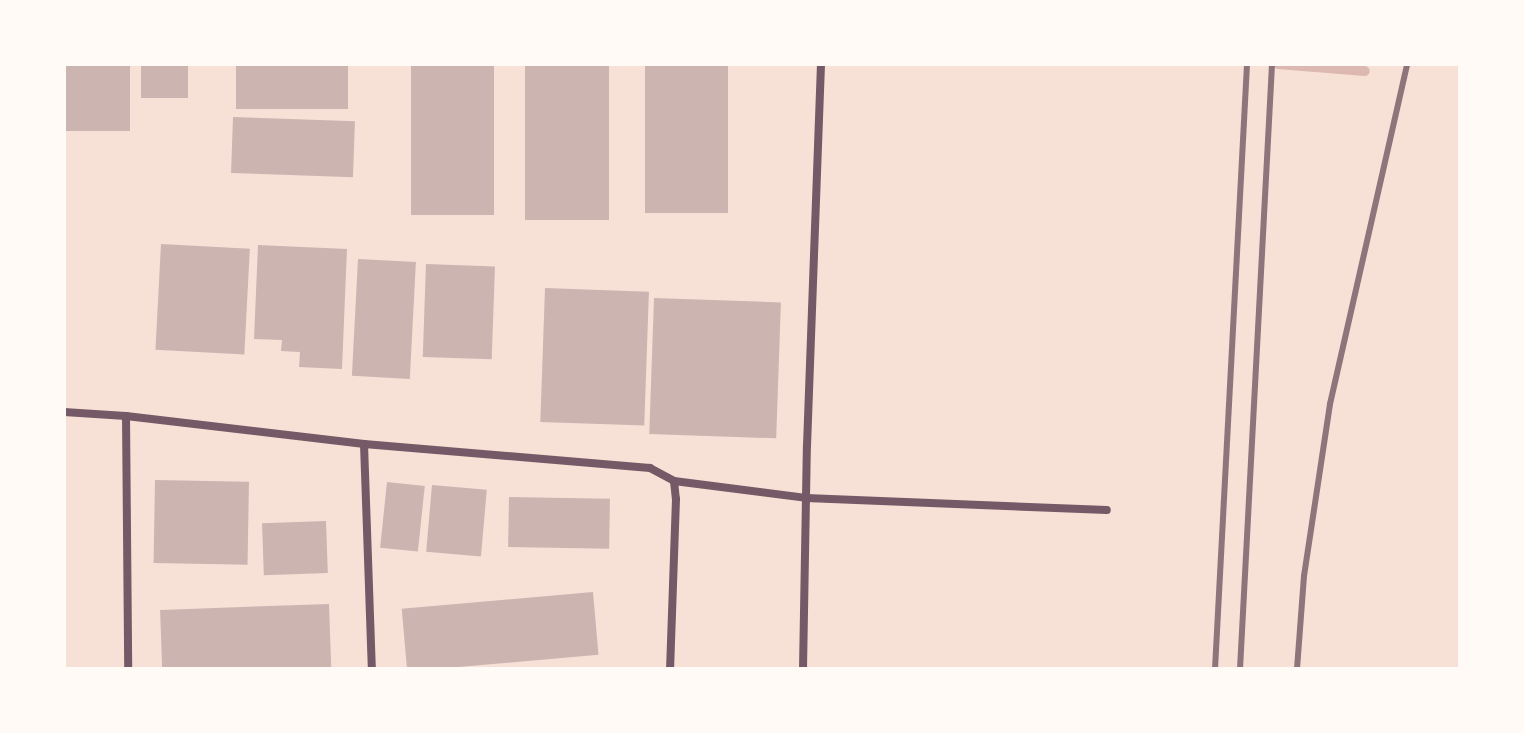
<!DOCTYPE html>
<html>
<head>
<meta charset="utf-8">
<style>
	body { margin:0 }
	#map { position:relative; width:1524px; height:733px; overflow:hidden; background:#f7e1d7; font-family:Lora,serif }
	div>[style] { position:absolute }
	.stream>* { height:10px; margin:-5px; padding:0 5px; transform-origin:5px; border-radius:5px; background:#dcb8b0 }
	.building>* { inset:0; background:#ccb4b1; transform-origin:0 0 }
	.minor>* { height:8px; margin:-4px; padding:0 4px; transform-origin:4px; border-radius:4px; background:#755966 }
	.rail>* { height:6px; margin:-3px; padding:0 3px; transform-origin:3px; border-radius:3px; background:#8f747c }
	span { translate:-50% -50%; white-space:nowrap; text-align:center; line-height:1.15; -webkit-text-stroke:8px #fffaf5; paint-order:stroke }
	.frame { position:absolute; inset:0; border:66px solid #fffaf5; pointer-events:none }
</style>
</head>
<body>
<div id="map">
	<div class="stream">
		<i style="left:1278px;top:64px;width:87px;rotate:4.6deg"></i>
	</div>
	<div class="building">
		<i style="left:64px;top:64px;width:66px;height:67px"></i>
		<i style="left:141px;top:64px;width:47px;height:34px"></i>
		<i style="left:236px;top:64px;width:112px;height:45px"></i>
		<i style="left:411px;top:64px;width:83px;height:151px"></i>
		<i style="left:525px;top:64px;width:84px;height:156px"></i>
		<i style="left:645px;top:64px;width:83px;height:149px"></i>
		<i style="left:233px;top:117px;width:122px;height:56px;rotate:2deg"></i>
		<i style="left:161px;top:244px;width:89px;height:106px;rotate:3deg"></i>
		<i style="clip-path:polygon(258px 245px,347px 249px,342px 369px,299px 367px,300px 352px,281px 351px,282px 340px,254px 339px)"></i>
		<i style="left:358px;top:259px;width:58px;height:117px;rotate:3deg"></i>
		<i style="left:426px;top:264px;width:69px;height:93px;rotate:2deg"></i>
		<i style="left:545px;top:288px;width:104px;height:134px;rotate:2deg"></i>
		<i style="left:654px;top:298px;width:127px;height:136px;rotate:2deg"></i>
		<i style="left:155px;top:480px;width:94px;height:83px;rotate:1deg"></i>
		<i style="left:387px;top:482px;width:38px;height:66px;rotate:6deg"></i>
		<i style="left:432px;top:485px;width:55px;height:67px;rotate:5deg"></i>
		<i style="left:509px;top:497px;width:101px;height:50px;rotate:1deg"></i>
		<i style="left:326px;top:521px;width:52px;height:64px;rotate:88deg"></i>
		<i style="left:593px;top:592px;width:63px;height:192px;rotate:85deg"></i>
		<i style="left:329px;top:604px;width:65px;height:169px;rotate:88deg"></i>
	</div>
	<div class="minor">
		<i style="left:64px;top:412px;width:62px;rotate:3.7deg"></i>
		<i style="left:126px;top:416px;width:240px;rotate:6.7deg"></i>
		<i style="left:364px;top:444px;width:287px;rotate:4.8deg"></i>
		<i style="left:650px;top:468px;width:27px;rotate:28deg"></i>
		<i style="left:674px;top:481px;width:18px;rotate:84deg"></i>
		<i style="left:676px;top:499px;width:170px;rotate:92deg"></i>
		<i style="left:126px;top:416px;width:253px;rotate:89.5deg"></i>
		<i style="left:364px;top:444px;width:225px;rotate:88deg"></i>
		<i style="left:674px;top:481px;width:133px;rotate:7.3deg"></i>
		<i style="left:806px;top:498px;width:301px;rotate:2.3deg"></i>
		<i style="left:803px;top:669px;width:223px;rotate:-89deg"></i>
		<i style="left:807px;top:446px;width:382px;rotate:-87.9deg"></i>
	</div>
	<div class="rail">
		<i style="left:1215px;top:669px;width:606px;rotate:-86.97deg"></i>
		<i style="left:1240px;top:669px;width:606px;rotate:-86.97deg"></i>
		<i style="left:1297px;top:669px;width:93px;rotate:-85.7deg"></i>
		<i style="left:1304px;top:576px;width:174px;rotate:-81.4deg"></i>
		<i style="left:1330px;top:404px;width:349px;rotate:-77.2deg"></i>
	</div>
	<div class="frame"></div>
</div>
</body>
</html>
